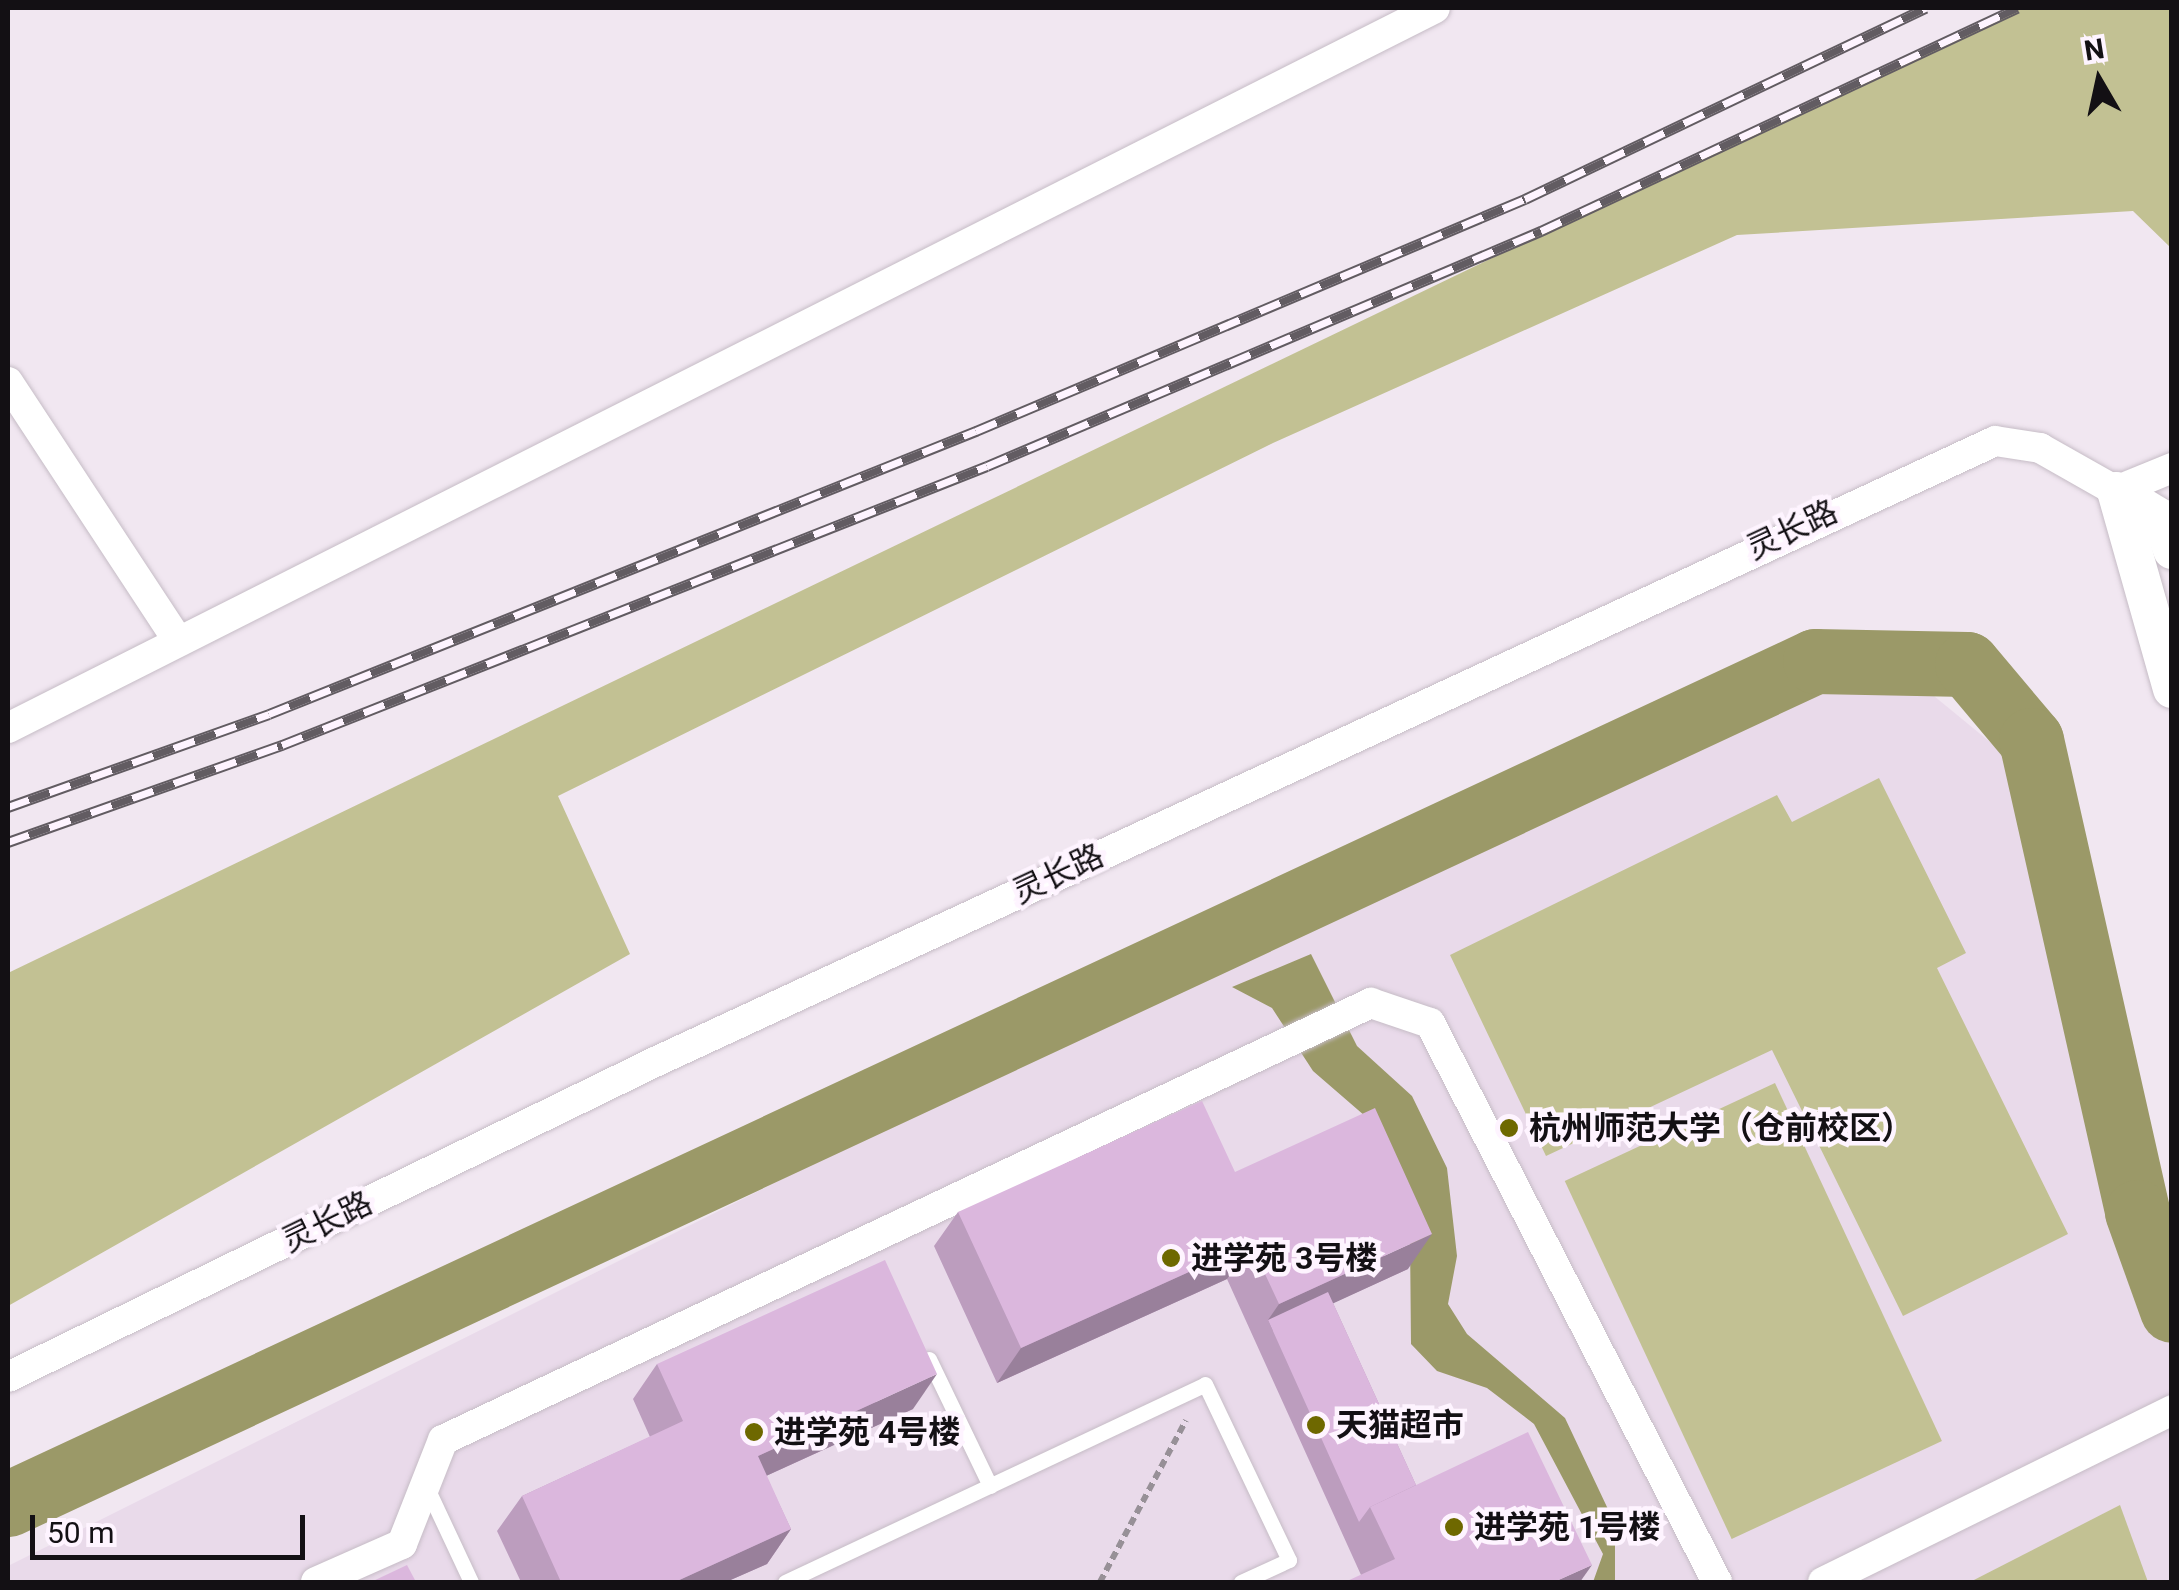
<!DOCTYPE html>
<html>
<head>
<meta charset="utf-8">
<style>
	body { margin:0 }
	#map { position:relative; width:2179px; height:1590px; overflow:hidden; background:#f1e7f1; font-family:Roboto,"Noto Sans SC",sans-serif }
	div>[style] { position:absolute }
	.built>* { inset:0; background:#e9daea }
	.green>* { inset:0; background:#c2c193; transform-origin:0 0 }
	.water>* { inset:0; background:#9b9968 }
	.river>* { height:65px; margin:-32.5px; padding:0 32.5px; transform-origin:32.5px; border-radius:32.5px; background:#9b9968 }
	.path>* { height:6px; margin-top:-3px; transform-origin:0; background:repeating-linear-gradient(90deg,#979097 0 8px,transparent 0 13px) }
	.roads { filter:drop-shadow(0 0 2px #c6bcc6) drop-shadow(0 0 2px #c6bcc6) }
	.service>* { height:15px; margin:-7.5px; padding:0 7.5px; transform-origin:7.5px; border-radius:7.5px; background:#fff }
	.minor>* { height:30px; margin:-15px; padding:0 15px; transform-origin:15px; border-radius:15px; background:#fff }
	.tertiary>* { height:38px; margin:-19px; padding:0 19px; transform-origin:19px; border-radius:19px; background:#fff }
	.rail>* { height:11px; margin-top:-5.5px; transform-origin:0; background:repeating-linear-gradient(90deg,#fef4ff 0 22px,#625c62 0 44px); box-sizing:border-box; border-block:2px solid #625c62 }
	.wall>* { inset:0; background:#bc9dbe }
	.shaded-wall>* { inset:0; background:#99809b }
	.building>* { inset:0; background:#dbb7dd }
	.dots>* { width:28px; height:28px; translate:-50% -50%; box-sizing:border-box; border:5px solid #fef4ff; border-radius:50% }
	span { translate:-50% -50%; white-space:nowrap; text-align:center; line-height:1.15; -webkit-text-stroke:9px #fef4ff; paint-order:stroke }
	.street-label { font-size:32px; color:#131014 }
	.poi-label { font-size:32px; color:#131014; font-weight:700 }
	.left { translate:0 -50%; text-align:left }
	.frame { position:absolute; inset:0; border:10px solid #131014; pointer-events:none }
	.north { position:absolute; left:2049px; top:30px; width:100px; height:100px; -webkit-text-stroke:8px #fef4ff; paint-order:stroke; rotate:351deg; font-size:28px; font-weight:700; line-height:40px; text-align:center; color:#131014 }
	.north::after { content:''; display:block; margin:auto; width:35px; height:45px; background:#131014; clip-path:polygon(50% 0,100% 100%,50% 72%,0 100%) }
	.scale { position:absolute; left:30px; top:1515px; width:275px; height:45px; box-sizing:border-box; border:5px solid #131014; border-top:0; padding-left:12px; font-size:30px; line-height:35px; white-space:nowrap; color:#131014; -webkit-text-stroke:8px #fef4ff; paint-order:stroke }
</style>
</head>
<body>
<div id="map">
	<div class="built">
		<i style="clip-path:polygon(1853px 683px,1934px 696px,2001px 751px,2171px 1237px,2171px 1582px,8px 1582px,8px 1566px,1103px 1019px,1716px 734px)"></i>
	</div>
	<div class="green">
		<i style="clip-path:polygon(2011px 8px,2171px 8px,2171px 248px,2133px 211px,1737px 235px,1273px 443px,558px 796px,630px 954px,8px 1306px,8px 973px)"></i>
		<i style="clip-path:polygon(1879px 778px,1966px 953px,1937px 968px,2068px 1234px,1903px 1316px,1772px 1050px,1546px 1156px,1450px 955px,1777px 795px,1792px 822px)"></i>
		<i style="left:1775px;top:1083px;width:395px;height:232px;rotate:65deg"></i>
		<i style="clip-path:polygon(2120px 1505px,2148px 1582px,1970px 1582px)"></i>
	</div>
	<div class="water">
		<i style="clip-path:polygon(1311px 954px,1357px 1046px,1412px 1096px,1447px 1168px,1457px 1256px,1448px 1304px,1467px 1334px,1565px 1418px,1615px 1524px,1615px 1582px,1593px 1582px,1603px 1554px,1534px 1424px,1487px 1388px,1437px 1371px,1411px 1344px,1410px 1237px,1365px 1116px,1313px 1071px,1272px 1008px,1232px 987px)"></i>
	</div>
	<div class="river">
		<i style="left:8px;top:1504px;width:1994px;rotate:-25.01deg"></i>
		<i style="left:1815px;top:661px;width:152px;rotate:1.1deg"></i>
		<i style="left:1967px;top:664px;width:99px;rotate:49.9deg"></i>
		<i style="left:2031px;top:740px;width:484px;rotate:77.3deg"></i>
		<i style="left:2137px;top:1212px;width:104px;rotate:70.3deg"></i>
	</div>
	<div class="path">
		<i style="left:1100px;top:1582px;width:183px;rotate:-62deg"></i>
	</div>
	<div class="roads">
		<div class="service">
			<i style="left:929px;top:1359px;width:141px;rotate:64.3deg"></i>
			<i style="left:427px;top:1488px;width:104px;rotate:64.9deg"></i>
			<i style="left:785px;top:1582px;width:464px;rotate:-25.2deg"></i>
			<i style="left:1205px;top:1384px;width:195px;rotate:64.5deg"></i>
			<i style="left:1289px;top:1560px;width:53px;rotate:155.4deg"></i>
		</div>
		<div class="minor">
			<i style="left:8px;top:382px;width:310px;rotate:56.7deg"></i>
			<i style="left:8px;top:728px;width:1598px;rotate:-26.77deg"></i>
			<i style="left:8px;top:1377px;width:720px;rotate:-25.96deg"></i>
			<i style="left:655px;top:1062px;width:1477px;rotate:-24.86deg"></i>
			<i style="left:1995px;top:441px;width:46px;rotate:8.8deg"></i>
			<i style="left:2040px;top:448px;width:87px;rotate:29.5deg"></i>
			<i style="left:2116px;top:491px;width:61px;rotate:-22.3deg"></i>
			<i style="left:316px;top:1582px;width:94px;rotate:-23.8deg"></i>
			<i style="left:402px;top:1544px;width:112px;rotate:-68.5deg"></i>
			<i style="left:443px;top:1440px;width:1026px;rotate:-25.22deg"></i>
			<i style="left:1371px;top:1003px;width:62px;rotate:18.7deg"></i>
			<i style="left:1430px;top:1023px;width:628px;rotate:62.82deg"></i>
			<i style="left:1823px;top:1582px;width:389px;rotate:-26.2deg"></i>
		</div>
		<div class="tertiary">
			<i style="left:2116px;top:491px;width:206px;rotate:74.2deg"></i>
			<i style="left:2116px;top:491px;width:52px;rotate:31deg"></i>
			<i style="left:2161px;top:518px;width:34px;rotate:71deg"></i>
		</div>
	</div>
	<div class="rail">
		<i style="left:8px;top:807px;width:277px;rotate:-19.6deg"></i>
		<i style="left:269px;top:714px;width:762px;rotate:-21.82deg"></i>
		<i style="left:976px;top:431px;width:596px;rotate:-22.91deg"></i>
		<i style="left:1525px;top:199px;width:444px;rotate:-25.5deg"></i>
		<i style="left:8px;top:842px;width:291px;rotate:-19.5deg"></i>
		<i style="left:282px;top:745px;width:758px;rotate:-21.59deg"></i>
		<i style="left:987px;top:466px;width:602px;rotate:-22.99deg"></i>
		<i style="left:1541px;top:231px;width:526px;rotate:-25.1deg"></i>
	</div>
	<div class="wall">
		<i style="clip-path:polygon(1235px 1172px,1408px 1269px,1333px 1303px,1416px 1485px,1592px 1565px,1361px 1575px,1227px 1279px,997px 1383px,934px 1246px,958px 1212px)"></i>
		<i style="clip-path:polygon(657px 1364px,913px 1409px,766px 1476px,791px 1529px,767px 1564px,726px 1582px,521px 1582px,497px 1531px,522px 1496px,650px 1437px,633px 1399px)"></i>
	</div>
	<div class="shaded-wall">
		<i style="clip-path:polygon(1432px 1234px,1408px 1269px,1273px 1331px,1268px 1320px,1279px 1304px)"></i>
		<i style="clip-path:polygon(1251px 1244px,1227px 1279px,997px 1383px,1021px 1348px)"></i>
		<i style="clip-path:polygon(937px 1374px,913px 1409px,733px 1491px,758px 1456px)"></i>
		<i style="clip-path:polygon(791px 1529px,767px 1564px,726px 1582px,675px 1582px)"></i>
		<i style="clip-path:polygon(1592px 1565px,1580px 1582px,1554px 1582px)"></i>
	</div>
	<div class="building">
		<i style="clip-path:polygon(1202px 1101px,1235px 1172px,1375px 1108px,1432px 1234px,1279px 1304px,1251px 1244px,1021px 1348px,958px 1212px)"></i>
		<i style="clip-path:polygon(885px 1260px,937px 1374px,758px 1456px,791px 1529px,675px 1582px,561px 1582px,522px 1496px,683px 1421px,657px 1364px)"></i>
		<i style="clip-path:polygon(1328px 1292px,1416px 1485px,1370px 1507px,1359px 1522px,1268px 1320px)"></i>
		<i style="clip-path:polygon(1528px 1432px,1592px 1565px,1554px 1582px,1345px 1582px,1395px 1559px,1370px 1507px)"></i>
		<i style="clip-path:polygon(407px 1565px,416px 1582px,371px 1582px)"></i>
	</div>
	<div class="dots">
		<i style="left:1509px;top:1128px;background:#6e6800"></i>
		<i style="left:1171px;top:1258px;background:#6e6800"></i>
		<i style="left:1316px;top:1425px;background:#6e6800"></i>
		<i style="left:754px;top:1432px;background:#6e6800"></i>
		<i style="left:1454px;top:1527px;background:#6e6800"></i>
	</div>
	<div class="street-label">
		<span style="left:1792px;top:530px;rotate:-25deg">灵长路</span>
		<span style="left:1058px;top:874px;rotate:-25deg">灵长路</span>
		<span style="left:327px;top:1222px;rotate:-26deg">灵长路</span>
	</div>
	<div class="poi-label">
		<span class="left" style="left:1529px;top:1128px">杭州师范大学（仓前校区）</span>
		<span class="left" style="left:1191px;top:1258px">进学苑 3号楼</span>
		<span class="left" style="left:1336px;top:1425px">天猫超市</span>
		<span class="left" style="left:774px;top:1432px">进学苑 4号楼</span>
		<span class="left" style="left:1474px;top:1527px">进学苑 1号楼</span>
	</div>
	<div class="frame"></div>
	<div class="north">N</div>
	<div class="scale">50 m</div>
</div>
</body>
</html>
